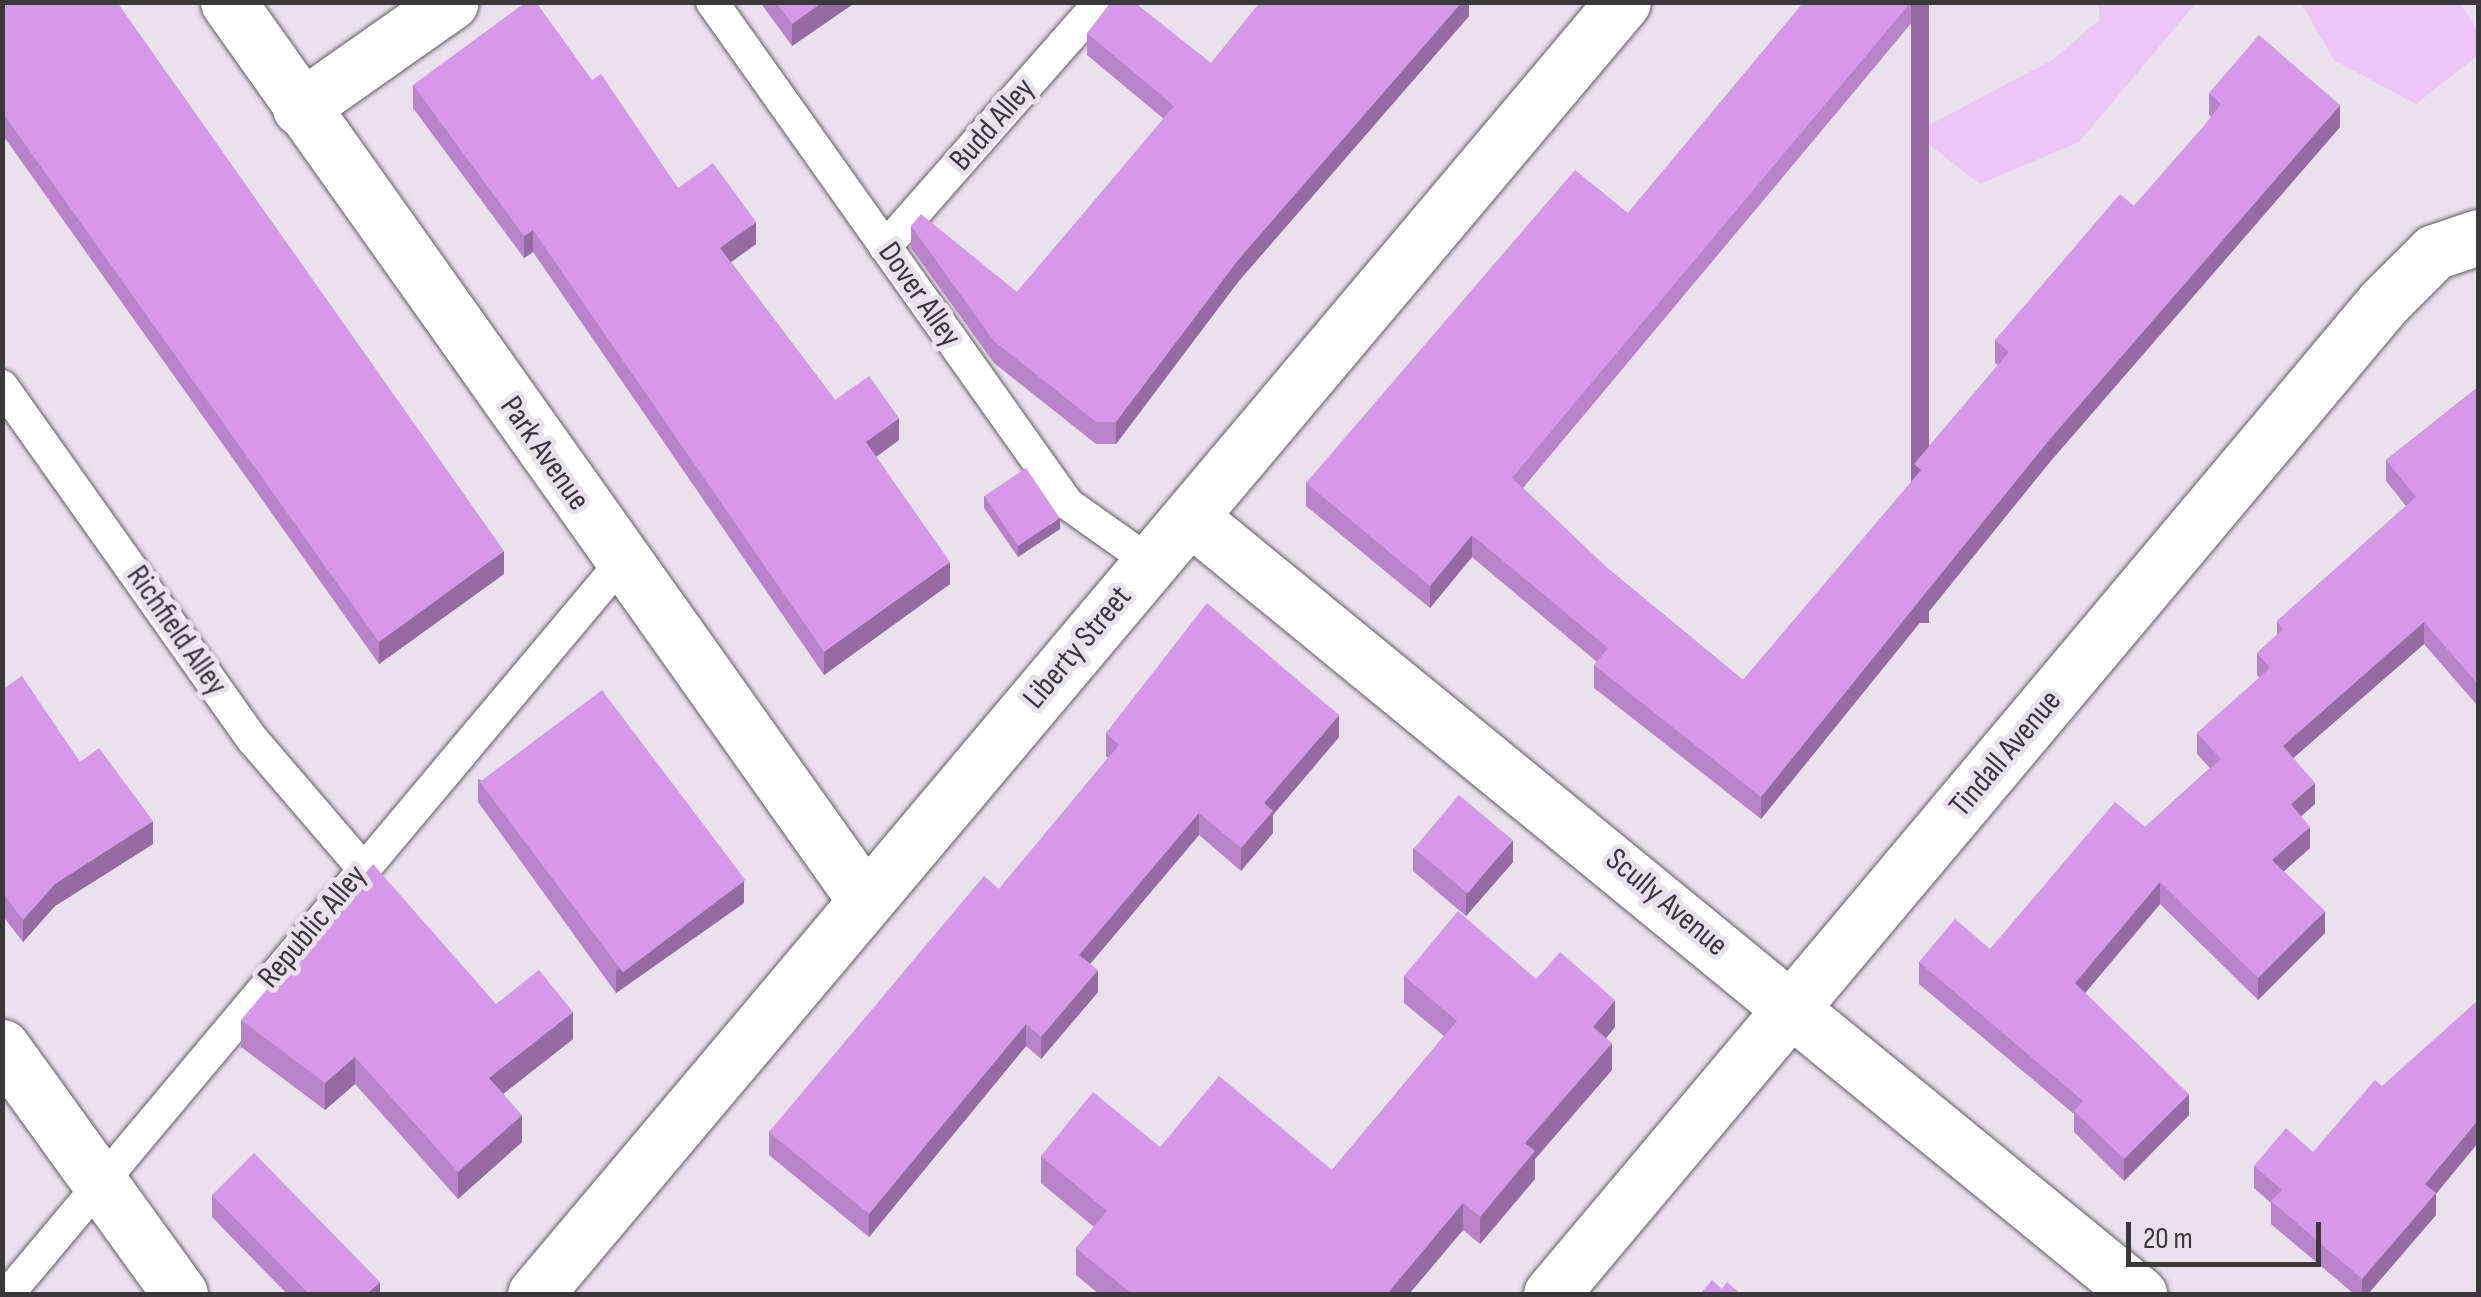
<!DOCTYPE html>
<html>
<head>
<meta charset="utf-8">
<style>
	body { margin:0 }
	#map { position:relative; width:2481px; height:1297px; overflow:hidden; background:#e9e1eb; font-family:"Sofia Sans Condensed",sans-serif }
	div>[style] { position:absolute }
	.green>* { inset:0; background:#edc6f8 }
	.roads { filter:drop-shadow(0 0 2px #635c65) drop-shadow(0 0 2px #635c65) }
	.service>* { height:32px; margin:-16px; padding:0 16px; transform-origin:16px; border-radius:16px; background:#fff }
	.minor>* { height:55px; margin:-27.5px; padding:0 27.5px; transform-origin:27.5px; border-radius:27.5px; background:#fff }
	.tertiary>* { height:55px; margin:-27.5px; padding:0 27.5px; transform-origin:27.5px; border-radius:27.5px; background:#fff }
	.wall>* { inset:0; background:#b883c8 }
	.shaded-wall>* { inset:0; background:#966aa2; transform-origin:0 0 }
	.building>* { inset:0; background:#d698e8; transform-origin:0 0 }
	span { translate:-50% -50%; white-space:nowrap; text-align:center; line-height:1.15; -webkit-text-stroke:10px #e9e1eb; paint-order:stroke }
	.street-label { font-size:32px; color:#3b383c }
	.frame { position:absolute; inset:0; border:5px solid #3b383c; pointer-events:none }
	.scale { position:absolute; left:2126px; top:1222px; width:195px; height:45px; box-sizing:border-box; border:5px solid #3b383c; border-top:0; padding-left:12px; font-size:30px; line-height:35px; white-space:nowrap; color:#3b383c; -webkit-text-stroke:8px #e9e1eb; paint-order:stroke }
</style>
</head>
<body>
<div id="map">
	<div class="green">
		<i style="clip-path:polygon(2099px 3px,2196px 3px,2079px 142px,1980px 184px,1914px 133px,2054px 59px,2099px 20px)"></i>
		<i style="clip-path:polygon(2301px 3px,2460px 3px,2478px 31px,2478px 55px,2416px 104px,2334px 60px)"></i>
	</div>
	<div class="roads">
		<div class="service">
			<i style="left:712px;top:2px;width:615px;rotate:54.66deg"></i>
			<i style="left:1068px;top:504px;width:100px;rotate:35.3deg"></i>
			<i style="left:885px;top:247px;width:326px;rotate:-48.7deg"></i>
			<i style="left:2px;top:386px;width:434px;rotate:54.7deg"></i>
			<i style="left:253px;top:740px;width:167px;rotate:49.4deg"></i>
			<i style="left:8px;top:1294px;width:954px;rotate:-50.02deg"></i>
		</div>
		<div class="minor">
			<i style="left:228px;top:2px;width:1102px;rotate:54.64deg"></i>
			<i style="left:300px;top:108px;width:184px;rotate:-35.1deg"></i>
			<i style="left:1190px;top:517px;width:1227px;rotate:39.31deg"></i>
			<i style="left:2px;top:1047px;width:304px;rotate:54.2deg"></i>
			<i style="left:1551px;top:1294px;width:1294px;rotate:-49.98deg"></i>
			<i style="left:2383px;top:303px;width:72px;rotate:-45deg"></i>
			<i style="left:2434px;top:252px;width:46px;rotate:-18.8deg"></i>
		</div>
		<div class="tertiary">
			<i style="left:535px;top:1294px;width:1689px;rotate:-49.9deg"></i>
		</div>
	</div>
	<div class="wall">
		<i style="clip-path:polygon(2px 2px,504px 574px,379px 664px,2px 134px)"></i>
		<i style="clip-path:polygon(760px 2px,856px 2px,792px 46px)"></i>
		<i style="clip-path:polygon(1469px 2px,1469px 16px,1238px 282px,1116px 444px,1096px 444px,994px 363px,911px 248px,911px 226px,1017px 292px,1164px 119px,1087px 55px,1087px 33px,1211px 63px)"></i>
		<i style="clip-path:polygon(1804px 2px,1929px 2px,1523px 488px,1606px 567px,1743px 680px,1914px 479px,1914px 464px,1998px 365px,1995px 363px,1995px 340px,2134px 206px,2204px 126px,2211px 117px,2209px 115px,2209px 93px,2340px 127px,2049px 463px,1761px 819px,1594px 688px,1594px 665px,1597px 662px,1472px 557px,1430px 608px,1306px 506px,1306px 483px,1628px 213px)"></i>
		<i style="clip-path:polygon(592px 80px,678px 188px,756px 244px,731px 262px,835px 400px,899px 440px,876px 457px,950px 584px,824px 675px,533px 252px,524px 258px,413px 108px,413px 85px)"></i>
		<i style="clip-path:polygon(2478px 387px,2476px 704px,2424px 644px,2293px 758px,2315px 804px,2301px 816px,2310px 848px,2283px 871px,2325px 933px,2258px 1000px,2160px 904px,2085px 993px,2189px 1115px,2124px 1181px,2074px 1132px,2074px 1114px,1919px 984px,1919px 962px,1990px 949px,2145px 827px,2210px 768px,2197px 754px,2197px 733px,2260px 678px,2257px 675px,2257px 653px,2277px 635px,2277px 621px,2406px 506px,2386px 481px,2386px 460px)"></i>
		<i style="clip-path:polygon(984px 496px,1060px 529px,1018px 557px,984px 508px)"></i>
		<i style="clip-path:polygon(2px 688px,80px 762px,153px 844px,55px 906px,23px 942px,2px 915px)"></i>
		<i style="clip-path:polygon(1106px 733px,1339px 737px,1273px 815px,1273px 833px,1241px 871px,1199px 835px,1090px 964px,1098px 992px,1041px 1059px,1026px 1046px,869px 1237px,769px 1155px,769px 1132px,999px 889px,1108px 758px,1106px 756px)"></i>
		<i style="clip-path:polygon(478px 779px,744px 903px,616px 993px,478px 802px)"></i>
		<i style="clip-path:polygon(1413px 848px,1513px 862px,1466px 916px,1413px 871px)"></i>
		<i style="clip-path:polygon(1404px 976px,1536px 979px,1615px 1027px,1606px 1038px,1612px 1070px,1535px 1159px,1535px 1179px,1480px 1244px,1463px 1230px,1409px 1294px,1099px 1294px,1076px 1275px,1076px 1248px,1094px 1227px,1041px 1183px,1041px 1156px,1160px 1147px,1332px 1170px,1444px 1036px,1404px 1003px)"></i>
		<i style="clip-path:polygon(496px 1004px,573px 1039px,503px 1094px,522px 1142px,458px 1199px,355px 1084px,325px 1110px,241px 1047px,241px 1020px)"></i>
		<i style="clip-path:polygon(2382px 1086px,2436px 1194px,2436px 1215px,2368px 1294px,2354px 1294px,2271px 1224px,2271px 1203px,2254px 1188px,2254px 1166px,2313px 1152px)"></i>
		<i style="clip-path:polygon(212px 1195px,380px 1294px,287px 1294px,212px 1217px)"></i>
	</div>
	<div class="shaded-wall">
		<i style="clip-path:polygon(823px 2px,856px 2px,792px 46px,792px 24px)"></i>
		<i style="clip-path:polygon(1462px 2px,1469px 2px,1469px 16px,1238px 282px,1116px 444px,1116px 422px,1238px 260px)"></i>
		<i style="left:1911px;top:2px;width:18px;height:621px"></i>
		<i style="clip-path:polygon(2340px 105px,2340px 127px,2049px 463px,1761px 819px,1761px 797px,2049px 440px)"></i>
		<i style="clip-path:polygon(756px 222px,756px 244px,720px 270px,720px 248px)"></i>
		<i style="clip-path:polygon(533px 230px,533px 252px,524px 258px,524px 236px)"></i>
		<i style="clip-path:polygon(899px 418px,899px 440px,866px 464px,866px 442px)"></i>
		<i style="clip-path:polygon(1060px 518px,1060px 529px,1018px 557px,1018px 546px)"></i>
		<i style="clip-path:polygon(1472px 535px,1472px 557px,1430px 608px,1430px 586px)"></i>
		<i style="clip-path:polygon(504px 551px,504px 574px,379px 664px,379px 642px)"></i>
		<i style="clip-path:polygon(950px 562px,950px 584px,824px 675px,824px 652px)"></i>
		<i style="clip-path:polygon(2424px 622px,2424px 644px,2283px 767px,2283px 746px)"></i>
		<i style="left:2478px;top:681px;width:21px;height:2px;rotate:90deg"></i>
		<i style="clip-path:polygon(1339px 715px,1339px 737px,1273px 815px,1273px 833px,1241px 871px,1241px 848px,1264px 803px)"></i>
		<i style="clip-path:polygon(2315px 783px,2315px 804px,2291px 825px,2291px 804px)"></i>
		<i style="clip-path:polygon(1199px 813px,1199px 835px,1079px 977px,1079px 955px)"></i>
		<i style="clip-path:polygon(153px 821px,153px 844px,55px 906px,23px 942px,23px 920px,55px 884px)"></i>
		<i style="clip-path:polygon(2310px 827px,2310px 848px,2272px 882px,2272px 860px)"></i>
		<i style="clip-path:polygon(1513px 840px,1513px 862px,1466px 916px,1466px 894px)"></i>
		<i style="clip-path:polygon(744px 881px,744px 903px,616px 993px,616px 971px)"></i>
		<i style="clip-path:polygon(2160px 882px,2160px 904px,2075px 1005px,2075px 983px)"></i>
		<i style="clip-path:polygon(2325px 911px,2325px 933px,2258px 1000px,2258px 978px)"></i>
		<i style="clip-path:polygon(1098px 970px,1098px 992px,1041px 1059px,1041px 1037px)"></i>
		<i style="clip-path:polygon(1615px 1000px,1615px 1027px,1593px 1054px,1593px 1027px)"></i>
		<i style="clip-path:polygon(573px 1012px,573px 1039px,489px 1105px,489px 1078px)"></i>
		<i style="clip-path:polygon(1026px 1024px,1026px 1046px,869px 1237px,869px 1214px)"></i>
		<i style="clip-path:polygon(1612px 1043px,1612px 1070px,1535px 1159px,1535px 1179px,1480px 1244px,1480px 1217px,1525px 1143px)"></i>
		<i style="clip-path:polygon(355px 1057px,355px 1084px,325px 1110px,325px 1083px)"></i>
		<i style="clip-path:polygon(2189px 1094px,2189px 1115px,2124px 1181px,2124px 1159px)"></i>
		<i style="clip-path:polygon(522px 1115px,522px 1142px,458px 1199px,458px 1172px)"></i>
		<i style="clip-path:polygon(2478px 1120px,2478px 1143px,2436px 1194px,2436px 1215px,2368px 1294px,2362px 1294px,2362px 1279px,2425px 1184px)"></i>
		<i style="clip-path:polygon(1463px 1203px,1463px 1230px,1409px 1294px,1387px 1294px)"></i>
		<i style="clip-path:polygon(380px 1282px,380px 1294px,367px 1294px)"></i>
	</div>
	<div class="building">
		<i style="clip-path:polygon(2px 2px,117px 2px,504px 551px,379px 642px,2px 112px)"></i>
		<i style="clip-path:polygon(526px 2px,536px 2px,592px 80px,601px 74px,678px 188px,713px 163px,756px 222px,720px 248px,835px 400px,869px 376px,899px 418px,866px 442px,950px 562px,824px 652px,533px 230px,524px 236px,413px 85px)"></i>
		<i style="clip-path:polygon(776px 2px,823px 2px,792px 24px)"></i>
		<i style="clip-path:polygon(1111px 2px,1134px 2px,1211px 63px,1260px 2px,1462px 2px,1238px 260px,1116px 422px,1096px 422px,994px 341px,911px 226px,921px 214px,1017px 292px,1174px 106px,1087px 33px)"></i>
		<i style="clip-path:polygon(1804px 2px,1911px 2px,1512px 478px,1606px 567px,1743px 680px,1921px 470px,1914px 464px,2009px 352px,1995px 340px,2120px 194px,2134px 206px,2204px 126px,2221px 104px,2209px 93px,2259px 35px,2340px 105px,2049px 440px,1761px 797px,1594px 665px,1608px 648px,1472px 535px,1430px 586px,1306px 483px,1575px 170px,1628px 213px)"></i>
		<i style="clip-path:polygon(2478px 387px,2478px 681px,2476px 682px,2424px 622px,2283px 746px,2315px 783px,2291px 804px,2310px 827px,2272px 860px,2325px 911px,2258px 978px,2160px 882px,2075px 983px,2189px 1094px,2124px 1159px,2074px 1111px,2083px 1101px,1919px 962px,1955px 919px,1990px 949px,2115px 802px,2145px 827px,2221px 759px,2197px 733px,2270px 668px,2257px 653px,2283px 629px,2277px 621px,2416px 497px,2386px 460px)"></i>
		<i style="left:1026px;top:468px;width:60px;height:50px;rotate:56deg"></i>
		<i style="clip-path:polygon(1207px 603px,1339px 715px,1264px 803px,1273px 811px,1241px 848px,1199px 813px,1079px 955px,1098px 970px,1041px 1037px,1026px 1024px,869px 1214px,769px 1132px,984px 876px,999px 889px,1119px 745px,1106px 733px)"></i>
		<i style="clip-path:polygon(22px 676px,80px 762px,99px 748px,153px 821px,55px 884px,23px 920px,2px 892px,2px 688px,3px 689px)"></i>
		<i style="left:602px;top:690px;width:238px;height:153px;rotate:53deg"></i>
		<i style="left:1459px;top:795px;width:70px;height:70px;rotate:40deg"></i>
		<i style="clip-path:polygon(373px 864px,496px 1004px,539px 970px,573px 1012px,489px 1078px,522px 1115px,458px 1172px,355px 1057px,325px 1083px,241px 1020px)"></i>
		<i style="clip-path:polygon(1458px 911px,1536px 979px,1560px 952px,1615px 1000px,1593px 1027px,1612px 1043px,1525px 1143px,1535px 1151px,1480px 1217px,1463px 1203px,1387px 1294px,1132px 1294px,1076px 1248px,1107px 1211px,1041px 1156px,1093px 1092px,1160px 1147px,1219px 1076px,1332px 1170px,1457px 1021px,1404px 976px)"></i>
		<i style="clip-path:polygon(2478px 1000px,2478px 1120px,2425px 1184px,2436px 1193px,2362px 1279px,2271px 1201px,2282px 1190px,2254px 1166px,2286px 1128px,2313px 1152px,2375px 1080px,2382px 1086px)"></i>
		<i style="clip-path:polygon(254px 1153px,380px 1282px,367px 1294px,309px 1294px,212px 1195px)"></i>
		<i style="clip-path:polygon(1712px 1280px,1722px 1289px,1727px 1282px,1741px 1294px,1700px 1294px)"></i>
	</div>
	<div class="street-label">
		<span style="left:993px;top:125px;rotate:-49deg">Budd Alley</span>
		<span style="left:919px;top:295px;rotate:55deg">Dover Alley</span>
		<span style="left:544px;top:454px;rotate:55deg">Park Avenue</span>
		<span style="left:176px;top:631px;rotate:55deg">Richfield Alley</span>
		<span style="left:1078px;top:648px;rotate:-50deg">Liberty Street</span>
		<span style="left:2006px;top:754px;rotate:-50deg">Tindall Avenue</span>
		<span style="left:1666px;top:903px;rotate:40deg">Scully Avenue</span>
		<span style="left:313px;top:927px;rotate:-50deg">Republic Alley</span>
	</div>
	<div class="frame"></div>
	<div class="scale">20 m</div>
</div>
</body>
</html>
